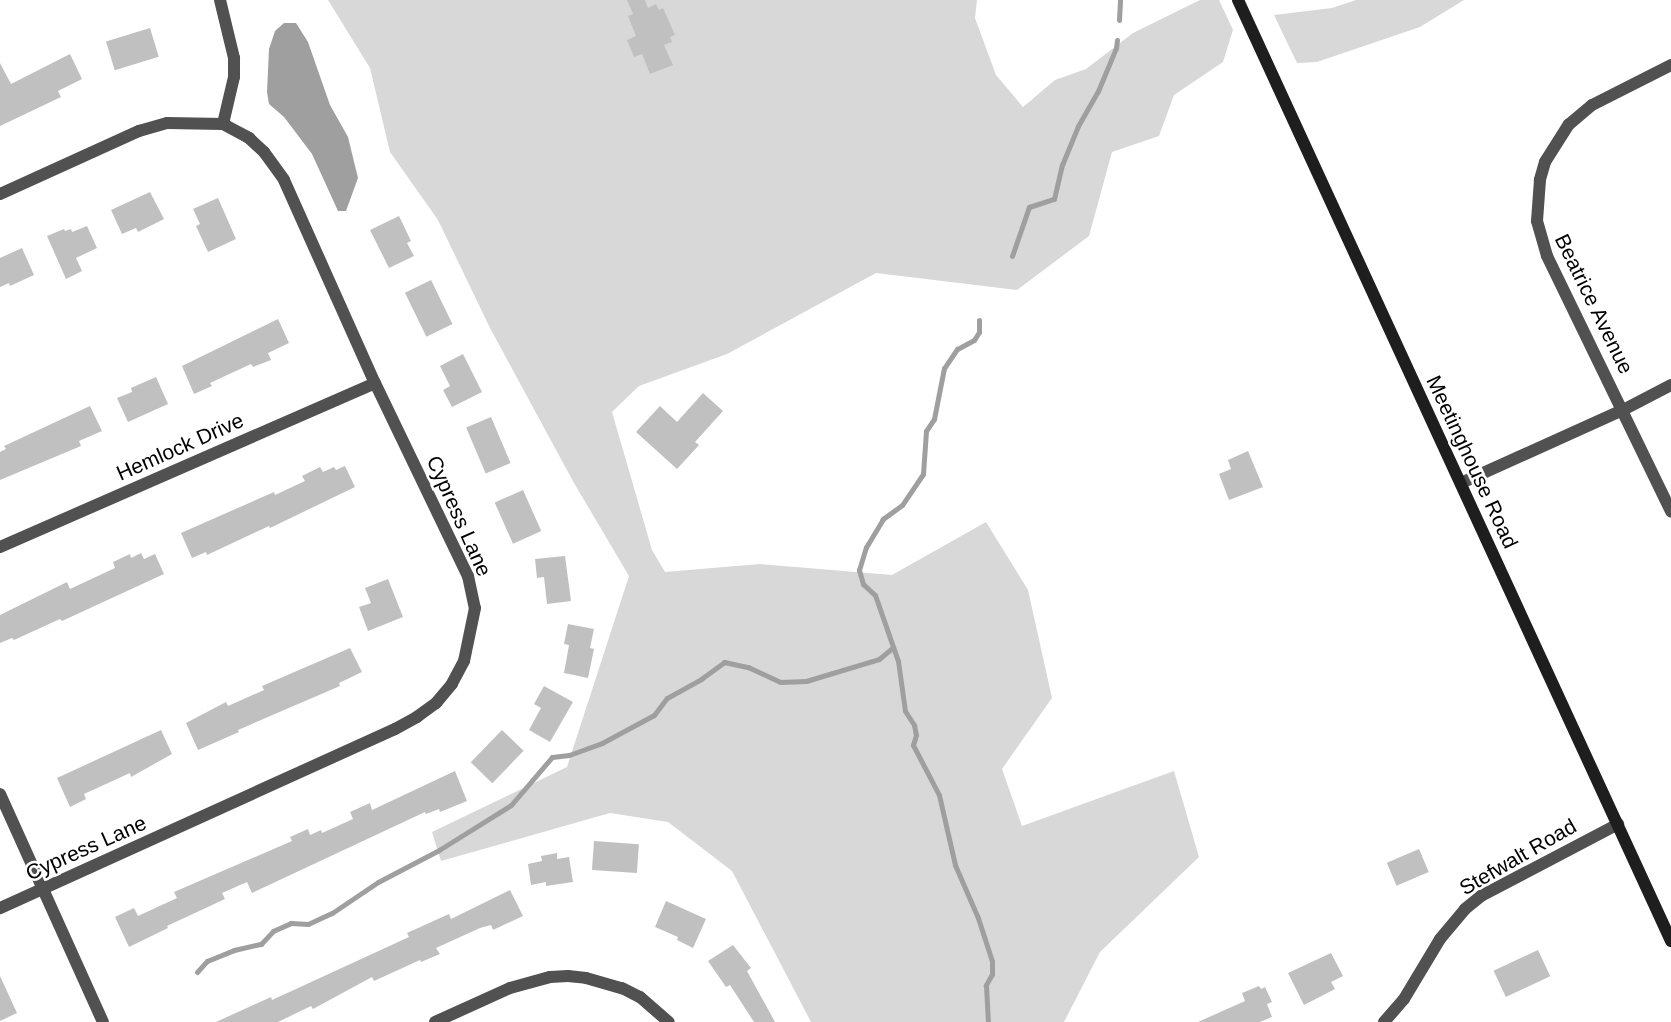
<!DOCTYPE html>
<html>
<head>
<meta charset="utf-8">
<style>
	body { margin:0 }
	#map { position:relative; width:1671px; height:1022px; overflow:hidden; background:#fff; font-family:Helvetica,sans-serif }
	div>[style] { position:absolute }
	.green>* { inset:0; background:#d8d8d8 }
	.water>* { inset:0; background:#9f9f9f }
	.stream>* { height:5px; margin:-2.5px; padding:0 2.5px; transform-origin:2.5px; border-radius:2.5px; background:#9f9f9f }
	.building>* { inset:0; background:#c0c0c0; transform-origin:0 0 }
	.street>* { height:12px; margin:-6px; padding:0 6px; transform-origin:6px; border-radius:6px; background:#515151 }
	.secondary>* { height:12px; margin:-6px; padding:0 6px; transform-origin:6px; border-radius:6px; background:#1e1e1e }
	span { translate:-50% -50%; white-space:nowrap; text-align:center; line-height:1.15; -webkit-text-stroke:5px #fff; paint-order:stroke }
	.street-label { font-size:21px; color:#000 }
</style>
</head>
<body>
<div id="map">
	<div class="green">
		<i style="clip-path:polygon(328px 0,977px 0,975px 18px,996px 75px,1023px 107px,1055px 80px,1086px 69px,1133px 33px,1200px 0,1219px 0,1233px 30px,1223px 62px,1174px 95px,1159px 136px,1112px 152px,1089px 236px,1017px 290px,876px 273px,727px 354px,639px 386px,612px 412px,652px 550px,665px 572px,760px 564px,892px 575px,986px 522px,1028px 590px,1052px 698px,1002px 769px,1022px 826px,1174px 771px,1199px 857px,1100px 952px,1064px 1022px,811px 1022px,732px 871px,668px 822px,610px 813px,441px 861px,432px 832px,567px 767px,629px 576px,574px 483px,490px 328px,438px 220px,390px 152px,370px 68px)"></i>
		<i style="clip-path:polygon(1356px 0,1464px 0,1420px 27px,1317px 62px,1297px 63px,1274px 15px,1332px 8px)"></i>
	</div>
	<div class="water">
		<i style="clip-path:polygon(284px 23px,296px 23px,308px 42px,330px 105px,348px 137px,358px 178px,346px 211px,338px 211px,312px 154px,284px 117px,269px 104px,267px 92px,269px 49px,275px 31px)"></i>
	</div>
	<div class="stream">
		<i style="left:1119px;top:20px;width:20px;rotate:-87deg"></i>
		<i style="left:1012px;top:256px;width:52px;rotate:-70.9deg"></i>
		<i style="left:1029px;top:207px;width:26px;rotate:-18deg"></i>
		<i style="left:1054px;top:199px;width:35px;rotate:-77deg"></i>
		<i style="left:1062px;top:165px;width:42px;rotate:-67.7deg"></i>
		<i style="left:1078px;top:126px;width:40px;rotate:-60.3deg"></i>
		<i style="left:1098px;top:91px;width:47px;rotate:-67.3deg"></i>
		<i style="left:1116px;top:48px;width:8px;rotate:-83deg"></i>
		<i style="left:979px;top:320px;width:12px;rotate:90deg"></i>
		<i style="left:979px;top:332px;width:9px;rotate:122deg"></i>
		<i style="left:974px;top:340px;width:19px;rotate:152deg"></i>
		<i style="left:957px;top:349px;width:23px;rotate:124deg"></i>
		<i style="left:944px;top:368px;width:52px;rotate:101.1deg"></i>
		<i style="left:934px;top:419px;width:14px;rotate:124deg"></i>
		<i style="left:926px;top:431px;width:43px;rotate:94deg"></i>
		<i style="left:923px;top:474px;width:37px;rotate:124deg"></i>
		<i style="left:902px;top:505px;width:24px;rotate:144deg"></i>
		<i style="left:883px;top:519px;width:33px;rotate:121deg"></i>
		<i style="left:866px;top:547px;width:24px;rotate:107deg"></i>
		<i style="left:859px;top:570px;width:15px;rotate:74deg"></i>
		<i style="left:863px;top:584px;width:16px;rotate:43deg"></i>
		<i style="left:875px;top:595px;width:70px;rotate:70.8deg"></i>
		<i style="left:898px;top:661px;width:50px;rotate:82deg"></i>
		<i style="left:905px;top:711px;width:17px;rotate:57deg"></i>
		<i style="left:914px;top:725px;width:10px;rotate:79deg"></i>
		<i style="left:916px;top:735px;width:10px;rotate:107deg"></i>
		<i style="left:913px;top:745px;width:56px;rotate:62.5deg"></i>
		<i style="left:939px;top:795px;width:72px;rotate:77.1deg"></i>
		<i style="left:955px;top:865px;width:58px;rotate:66.5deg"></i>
		<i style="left:978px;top:918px;width:45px;rotate:72deg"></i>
		<i style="left:992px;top:961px;width:13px;rotate:90deg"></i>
		<i style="left:992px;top:974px;width:13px;rotate:119deg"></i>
		<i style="left:986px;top:985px;width:37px;rotate:87deg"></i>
		<i style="left:197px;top:972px;width:15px;rotate:-48deg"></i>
		<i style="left:207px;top:961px;width:29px;rotate:-22deg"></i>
		<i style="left:234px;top:950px;width:28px;rotate:-13deg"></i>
		<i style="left:261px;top:944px;width:18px;rotate:-47deg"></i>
		<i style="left:273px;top:931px;width:20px;rotate:-24deg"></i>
		<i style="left:291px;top:923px;width:17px;rotate:3deg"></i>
		<i style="left:308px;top:924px;width:26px;rotate:-25deg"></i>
		<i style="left:332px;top:913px;width:55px;rotate:-34deg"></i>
		<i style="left:378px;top:882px;width:69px;rotate:-27.7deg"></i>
		<i style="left:439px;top:850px;width:85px;rotate:-32deg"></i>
		<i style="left:511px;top:805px;width:63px;rotate:-49.5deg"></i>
		<i style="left:552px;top:757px;width:17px;rotate:-7deg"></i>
		<i style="left:569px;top:755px;width:35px;rotate:-20deg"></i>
		<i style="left:602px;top:743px;width:59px;rotate:-28.3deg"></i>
		<i style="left:654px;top:715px;width:21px;rotate:-53deg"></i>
		<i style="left:667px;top:698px;width:39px;rotate:-29deg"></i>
		<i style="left:701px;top:679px;width:29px;rotate:-36deg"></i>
		<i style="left:724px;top:662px;width:25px;rotate:12deg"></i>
		<i style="left:748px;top:667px;width:35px;rotate:25deg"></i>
		<i style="left:780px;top:682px;width:26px;rotate:-2deg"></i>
		<i style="left:806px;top:681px;width:76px;rotate:-16.8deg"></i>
		<i style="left:879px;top:659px;width:17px;rotate:-40deg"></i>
	</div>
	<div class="building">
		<i style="clip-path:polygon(627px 0,645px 0,648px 8px,656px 4px,659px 10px,663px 8px,675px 35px,670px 37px,672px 42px,664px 45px,673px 65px,650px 74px,642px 54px,634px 57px,627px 40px,636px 36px,628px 16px,633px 14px)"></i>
		<i style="left:150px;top:28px;width:30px;height:46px;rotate:73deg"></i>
		<i style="clip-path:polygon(70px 54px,82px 79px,58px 91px,61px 97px,0 126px,0 63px,11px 84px)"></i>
		<i style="clip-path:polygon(150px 192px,164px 219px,138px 232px,136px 228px,122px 234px,111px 210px)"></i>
		<i style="clip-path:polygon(218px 198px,236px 239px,208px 252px,196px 226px,200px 224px,193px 209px)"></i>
		<i style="clip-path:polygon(399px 216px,411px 241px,407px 243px,414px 256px,389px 268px,370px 230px)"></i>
		<i style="clip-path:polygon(87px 226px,97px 248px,76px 258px,82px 271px,66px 279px,47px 236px,64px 229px,65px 231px,71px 229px,72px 232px)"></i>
		<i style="clip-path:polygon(22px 248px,34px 275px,10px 286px,9px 283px,0 287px,0 258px)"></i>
		<i style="left:431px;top:280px;width:49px;height:29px;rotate:64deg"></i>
		<i style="clip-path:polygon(278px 319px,289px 343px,268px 353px,271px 360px,253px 367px,251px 364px,210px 383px,212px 386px,194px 394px,182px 366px)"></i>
		<i style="clip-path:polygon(463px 354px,482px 392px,452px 407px,443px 390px,450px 386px,440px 366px)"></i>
		<i style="clip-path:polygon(156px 377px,168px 404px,128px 422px,117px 398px,132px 392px,131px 388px)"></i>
		<i style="clip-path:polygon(703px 393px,723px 411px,695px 442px,699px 445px,677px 469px,636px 432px,660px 406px,677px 422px)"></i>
		<i style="clip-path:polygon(90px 406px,102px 431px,79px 441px,81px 446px,0 480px,0 452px,6px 449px,4px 446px)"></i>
		<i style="left:491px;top:417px;width:50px;height:27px;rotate:67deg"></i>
		<i style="clip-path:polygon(1248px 451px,1263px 487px,1229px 500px,1219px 474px,1231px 469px,1228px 460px)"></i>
		<i style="clip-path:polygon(345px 466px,355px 487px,270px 528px,269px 526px,207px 555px,206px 552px,192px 558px,181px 533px,274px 492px,275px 495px,305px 481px,302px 476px,320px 467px,323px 472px,334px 467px,336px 470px)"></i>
		<i style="left:523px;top:490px;width:45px;height:31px;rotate:66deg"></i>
		<i style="clip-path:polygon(141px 553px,144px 559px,155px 554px,164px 574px,62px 621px,60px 619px,14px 640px,12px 638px,0 643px,0 615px,67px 582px,70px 589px,115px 568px,113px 562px,130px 554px,131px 558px)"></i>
		<i style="clip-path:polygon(565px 556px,571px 601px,547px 604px,544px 577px,537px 578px,535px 559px)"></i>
		<i style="clip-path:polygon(388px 579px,403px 617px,368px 631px,359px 607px,371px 603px,365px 588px)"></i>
		<i style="clip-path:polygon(568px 624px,594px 629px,590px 648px,594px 649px,588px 678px,564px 673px,569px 645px,564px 644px)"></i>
		<i style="clip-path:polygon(350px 648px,362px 672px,339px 683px,340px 686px,238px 730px,239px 732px,198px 750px,186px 723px,226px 702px,228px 706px,264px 690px,262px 686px)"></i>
		<i style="clip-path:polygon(544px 686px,573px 702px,550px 742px,529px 730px,541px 708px,534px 704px)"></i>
		<i style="clip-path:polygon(161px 730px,172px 754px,131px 777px,130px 773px,84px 794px,86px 799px,70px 807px,57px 778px)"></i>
		<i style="left:502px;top:730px;width:30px;height:45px;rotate:44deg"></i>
		<i style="clip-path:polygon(455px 771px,467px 801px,440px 812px,439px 809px,426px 814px,425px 812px,252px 893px,247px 882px,222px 893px,225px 899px,167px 926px,168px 928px,129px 947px,115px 917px,134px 908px,138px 916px,177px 898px,174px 892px,292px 841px,290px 837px,308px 829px,310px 835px,321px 830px,322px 833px,353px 819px,350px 812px,370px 803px,372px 810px)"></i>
		<i style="left:594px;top:841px;width:45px;height:29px;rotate:4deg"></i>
		<i style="left:1419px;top:849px;width:25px;height:35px;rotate:67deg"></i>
		<i style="clip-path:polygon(557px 853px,557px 859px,569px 857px,573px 882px,546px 886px,546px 882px,531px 885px,528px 864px,542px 861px,541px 856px)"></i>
		<i style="clip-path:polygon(510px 890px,523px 916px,493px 930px,491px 925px,480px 928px,436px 948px,440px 954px,421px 962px,420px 960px,374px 981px,372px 977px,313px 1009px,311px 1006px,278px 1022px,216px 1022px,271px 997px,272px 1000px,409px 937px,407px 933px,449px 914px,451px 919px)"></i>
		<i style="clip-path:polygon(666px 901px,706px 919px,693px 948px,677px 940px,678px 937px,655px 927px)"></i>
		<i style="clip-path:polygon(733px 945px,751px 968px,747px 971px,775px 1022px,754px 1022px,730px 985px,726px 987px,708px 961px)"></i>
		<i style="left:1538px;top:950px;width:29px;height:49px;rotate:65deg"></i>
		<i style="clip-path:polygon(1331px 953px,1343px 976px,1331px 982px,1335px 989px,1304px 1005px,1288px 973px)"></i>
		<i style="clip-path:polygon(0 976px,17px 1013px,0 1021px)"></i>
		<i style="clip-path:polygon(1259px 986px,1261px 989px,1265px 987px,1272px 1002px,1267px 1004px,1272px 1017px,1260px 1022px,1198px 1022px,1245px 1001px,1242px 993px)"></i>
	</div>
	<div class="street">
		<i style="left:220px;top:0;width:60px;rotate:76.4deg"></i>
		<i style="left:234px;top:58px;width:19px;rotate:90deg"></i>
		<i style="left:234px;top:77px;width:48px;rotate:103.2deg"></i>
		<i style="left:1671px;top:65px;width:89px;rotate:153.1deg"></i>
		<i style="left:1592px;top:105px;width:30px;rotate:140deg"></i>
		<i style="left:1569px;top:124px;width:45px;rotate:122.3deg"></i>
		<i style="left:1545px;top:162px;width:19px;rotate:106deg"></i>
		<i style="left:1540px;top:180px;width:41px;rotate:94.2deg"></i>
		<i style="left:1537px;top:221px;width:36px;rotate:74deg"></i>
		<i style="left:1547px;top:256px;width:284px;rotate:64.1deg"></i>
		<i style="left:0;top:194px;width:153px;rotate:-24.4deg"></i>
		<i style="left:139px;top:131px;width:29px;rotate:-16deg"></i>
		<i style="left:167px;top:123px;width:56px;rotate:1deg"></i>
		<i style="left:223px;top:124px;width:30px;rotate:28deg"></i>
		<i style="left:249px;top:138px;width:21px;rotate:43deg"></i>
		<i style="left:264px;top:152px;width:34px;rotate:54deg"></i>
		<i style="left:284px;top:180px;width:222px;rotate:65.9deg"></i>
		<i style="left:375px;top:383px;width:214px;rotate:64.3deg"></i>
		<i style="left:468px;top:576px;width:33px;rotate:78deg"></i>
		<i style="left:475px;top:608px;width:54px;rotate:101.7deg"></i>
		<i style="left:464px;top:661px;width:26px;rotate:118deg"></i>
		<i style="left:452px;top:684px;width:25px;rotate:130deg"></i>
		<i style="left:436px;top:703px;width:24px;rotate:144deg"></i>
		<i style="left:417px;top:717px;width:25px;rotate:151deg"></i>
		<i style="left:395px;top:729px;width:434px;rotate:155.6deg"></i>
		<i style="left:1461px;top:483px;width:178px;rotate:-24.3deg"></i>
		<i style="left:1623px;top:410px;width:54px;rotate:-27.5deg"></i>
		<i style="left:0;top:547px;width:409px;rotate:-23.6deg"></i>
		<i style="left:0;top:794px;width:250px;rotate:65.7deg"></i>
		<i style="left:435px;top:1022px;width:82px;rotate:-24.4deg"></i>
		<i style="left:510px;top:988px;width:41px;rotate:-15.4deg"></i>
		<i style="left:550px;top:977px;width:18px;rotate:-3deg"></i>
		<i style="left:568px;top:976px;width:18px;rotate:6deg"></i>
		<i style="left:586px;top:978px;width:37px;rotate:16deg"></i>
		<i style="left:622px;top:988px;width:20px;rotate:27deg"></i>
		<i style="left:640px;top:997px;width:38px;rotate:41deg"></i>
		<i style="left:1384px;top:1022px;width:30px;rotate:-49deg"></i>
		<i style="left:1404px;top:999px;width:70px;rotate:-59deg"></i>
		<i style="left:1440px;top:939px;width:39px;rotate:-50deg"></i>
		<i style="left:1465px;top:909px;width:21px;rotate:-39deg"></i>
		<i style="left:1481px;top:896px;width:155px;rotate:-27.7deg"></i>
	</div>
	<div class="secondary">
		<i style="left:1238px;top:0;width:1036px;rotate:65.29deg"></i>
	</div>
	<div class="street-label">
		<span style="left:1594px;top:304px;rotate:64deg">Beatrice Avenue</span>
		<span style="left:180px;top:447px;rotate:-24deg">Hemlock Drive</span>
		<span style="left:1472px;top:462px;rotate:65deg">Meetinghouse Road</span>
		<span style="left:459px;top:516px;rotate:66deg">Cypress Lane</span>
		<span style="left:86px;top:848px;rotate:-24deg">Cypress Lane</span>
		<span style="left:1518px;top:857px;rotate:-30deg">Stefwalt Road</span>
	</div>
</div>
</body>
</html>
